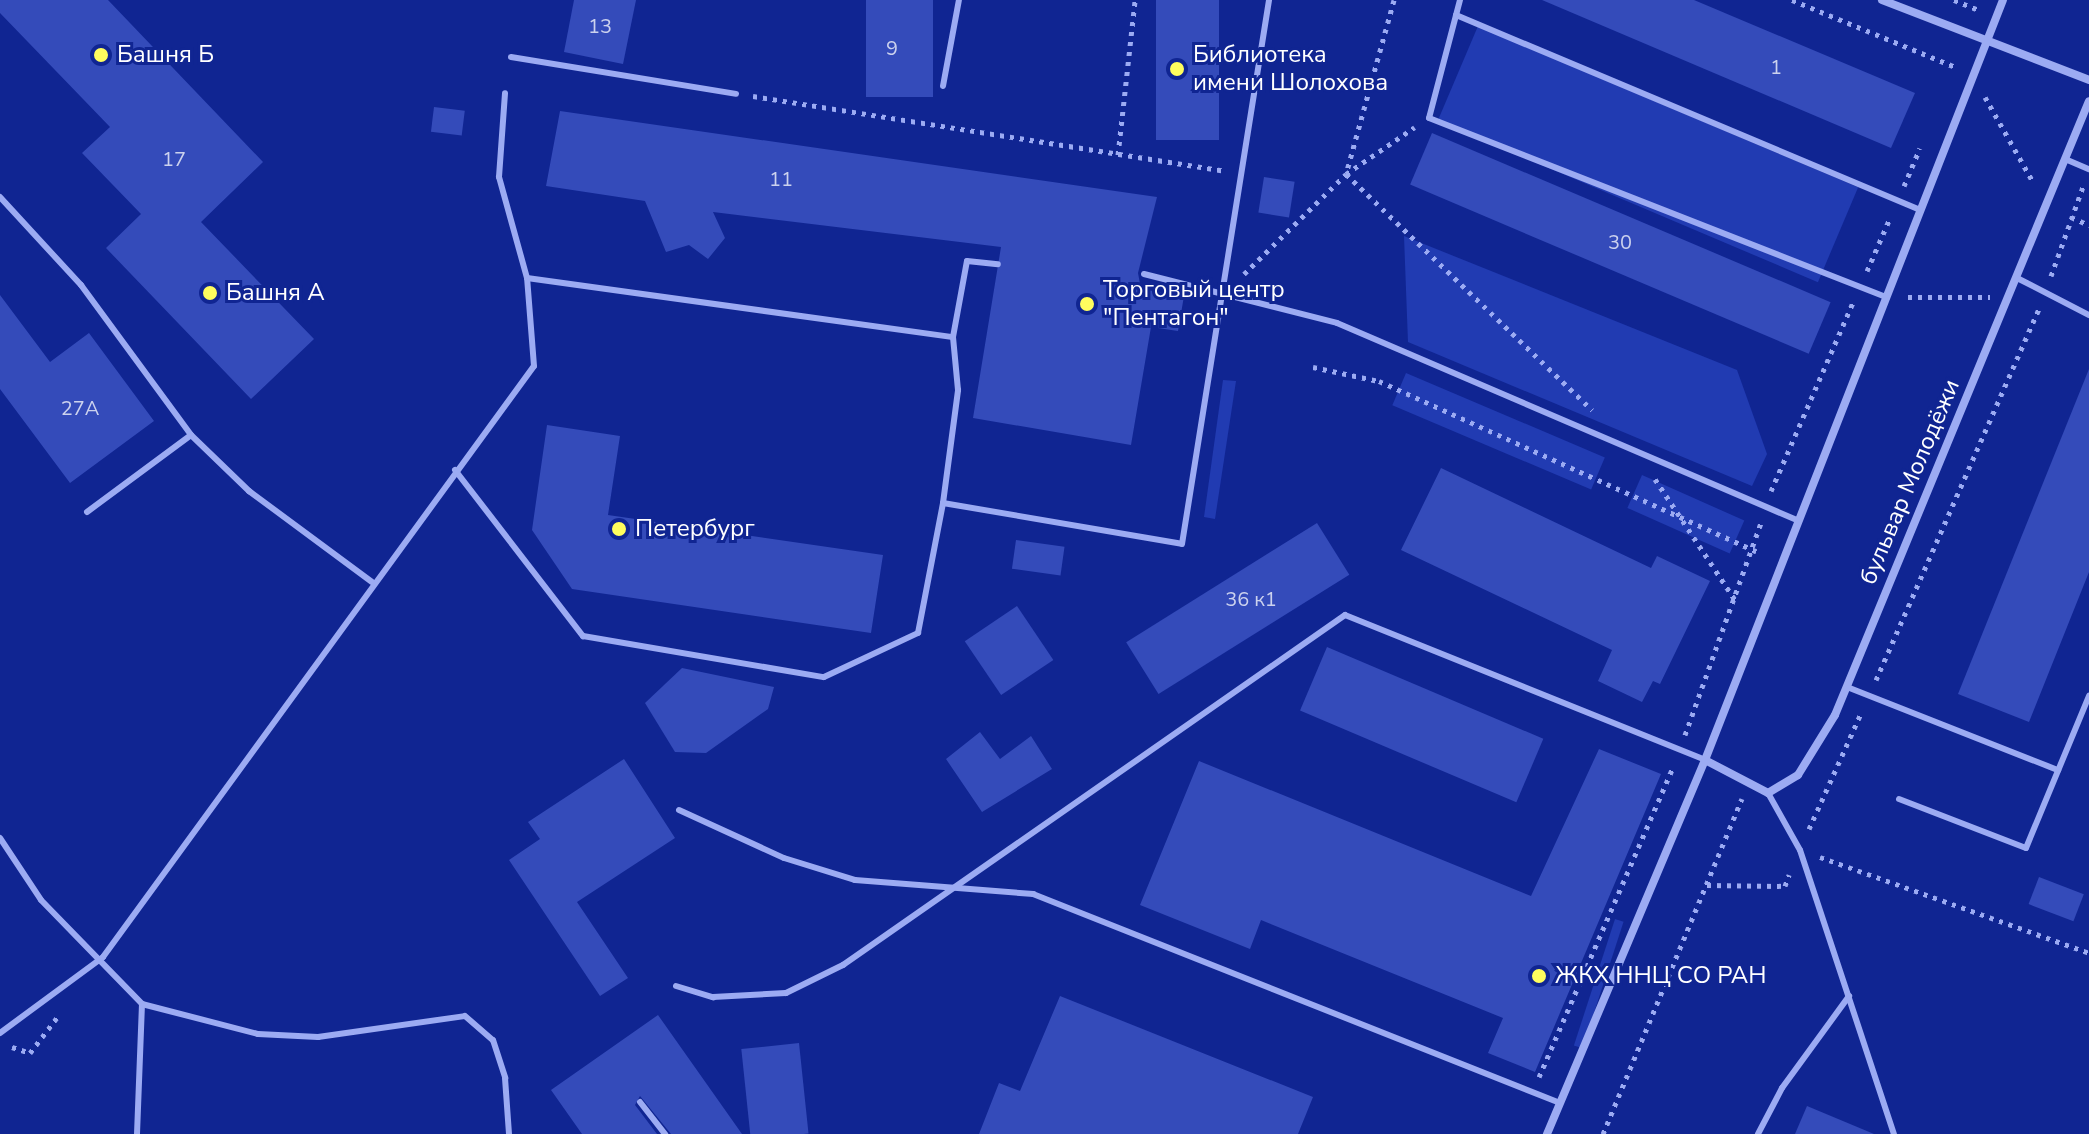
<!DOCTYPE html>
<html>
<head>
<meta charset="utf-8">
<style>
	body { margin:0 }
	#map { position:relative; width:2089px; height:1134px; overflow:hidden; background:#102592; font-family:"Nunito Sans",sans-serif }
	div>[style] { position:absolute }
	.green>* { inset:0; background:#213bb2; transform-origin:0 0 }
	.building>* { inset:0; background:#344bba; transform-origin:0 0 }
	.path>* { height:5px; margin-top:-2.5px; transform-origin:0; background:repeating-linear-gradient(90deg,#9cabf3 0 4px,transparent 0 10px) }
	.lane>* { height:6px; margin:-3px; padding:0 3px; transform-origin:3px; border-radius:3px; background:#9cabf3 }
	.street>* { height:8px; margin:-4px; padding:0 4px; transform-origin:4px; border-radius:4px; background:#9cabf3 }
	.dots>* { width:22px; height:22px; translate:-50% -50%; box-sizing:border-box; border:4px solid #102592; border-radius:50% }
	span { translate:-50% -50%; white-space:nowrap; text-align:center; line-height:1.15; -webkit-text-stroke:6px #102592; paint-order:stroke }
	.number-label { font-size:20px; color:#ccd2ee }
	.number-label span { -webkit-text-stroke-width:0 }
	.poi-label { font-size:24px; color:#fff }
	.left { translate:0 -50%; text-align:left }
	.street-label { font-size:24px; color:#fff }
</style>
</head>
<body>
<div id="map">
	<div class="green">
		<i style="left:1478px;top:26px;width:413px;height:103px;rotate:23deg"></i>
		<i style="clip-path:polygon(1404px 236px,1737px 370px,1767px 454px,1752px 486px,1408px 342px)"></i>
		<i style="left:1406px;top:373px;width:216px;height:35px;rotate:23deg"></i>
		<i style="clip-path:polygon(1223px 380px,1236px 381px,1215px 519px,1204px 517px)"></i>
		<i style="left:1642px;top:475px;width:112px;height:36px;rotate:24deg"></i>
		<i style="left:1615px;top:919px;width:9px;height:133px;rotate:18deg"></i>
	</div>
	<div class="building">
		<i style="clip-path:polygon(0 0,108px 0,263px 162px,201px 222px,314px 339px,251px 399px,106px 248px,141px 214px,82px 153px,110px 127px,0 13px)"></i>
		<i style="clip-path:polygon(574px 0,636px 0,623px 64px,564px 52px)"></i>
		<i style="left:866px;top:0;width:67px;height:97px"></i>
		<i style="left:1156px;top:0;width:63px;height:140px"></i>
		<i style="clip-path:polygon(1542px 0,1694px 0,1915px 93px,1891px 148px)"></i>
		<i style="left:434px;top:107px;width:31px;height:25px;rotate:7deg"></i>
		<i style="clip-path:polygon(560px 111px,1157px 197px,1138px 273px,1141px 289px,1184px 296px,1178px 331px,1151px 327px,1131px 445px,973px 418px,1001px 247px,713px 212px,725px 238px,708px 259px,689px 245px,666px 252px,645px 201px,546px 186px)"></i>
		<i style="left:1432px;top:133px;width:433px;height:56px;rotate:23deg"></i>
		<i style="left:1264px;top:177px;width:31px;height:36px;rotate:9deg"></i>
		<i style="clip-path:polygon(0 295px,50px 362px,89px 333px,154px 421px,70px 483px,0 389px)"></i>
		<i style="clip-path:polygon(2089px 369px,2089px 572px,2029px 722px,1958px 694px)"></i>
		<i style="clip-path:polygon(547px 425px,620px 436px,608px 515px,883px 555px,871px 633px,572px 589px,532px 530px)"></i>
		<i style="clip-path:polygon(1441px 468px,1651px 568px,1657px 556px,1710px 581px,1660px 684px,1653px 681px,1642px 702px,1598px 681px,1612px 650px,1401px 550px)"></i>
		<i style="left:1317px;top:523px;width:61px;height:225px;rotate:58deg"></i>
		<i style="left:1016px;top:540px;width:49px;height:29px;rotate:8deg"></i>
		<i style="left:1017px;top:606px;width:65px;height:63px;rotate:56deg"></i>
		<i style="left:1327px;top:647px;width:235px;height:69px;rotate:23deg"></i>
		<i style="clip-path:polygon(682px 668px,774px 687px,768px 709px,706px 753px,675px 752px,645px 703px)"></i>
		<i style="clip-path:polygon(980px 732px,1000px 759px,1031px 736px,1052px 769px,982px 812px,946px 759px)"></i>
		<i style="clip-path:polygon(1599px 749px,1661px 774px,1535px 1072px,1488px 1053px,1503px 1018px,1261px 920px,1250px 949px,1140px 905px,1199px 761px,1531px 896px)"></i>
		<i style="clip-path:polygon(624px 759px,675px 838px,577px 902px,628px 978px,600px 996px,509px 860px,540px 839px,528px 822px)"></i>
		<i style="left:2039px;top:877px;width:48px;height:29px;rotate:21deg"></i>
		<i style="clip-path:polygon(1060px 996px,1313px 1097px,1298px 1134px,979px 1134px,999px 1083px,1020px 1091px)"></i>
		<i style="clip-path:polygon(658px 1015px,742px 1134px,671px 1134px,640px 1096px,635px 1105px,657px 1134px,582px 1134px,551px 1090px)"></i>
		<i style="left:799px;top:1043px;width:91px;height:58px;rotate:84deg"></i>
		<i style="clip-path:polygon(1807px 1106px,1874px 1134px,1795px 1134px)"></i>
	</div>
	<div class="path">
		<i style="left:1394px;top:0;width:180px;rotate:105.4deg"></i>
		<i style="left:1346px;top:174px;width:341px;rotate:43.8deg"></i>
		<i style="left:1792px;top:0;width:179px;rotate:22.3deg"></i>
		<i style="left:1954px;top:0;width:29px;rotate:22deg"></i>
		<i style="left:753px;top:96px;width:479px;rotate:9deg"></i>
		<i style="left:1985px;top:97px;width:98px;rotate:60.5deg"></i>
		<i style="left:1118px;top:155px;width:156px;rotate:-83.7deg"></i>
		<i style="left:1904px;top:186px;width:41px;rotate:-67.2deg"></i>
		<i style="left:2071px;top:217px;width:20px;rotate:24deg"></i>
		<i style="left:1867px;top:271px;width:58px;rotate:-66.5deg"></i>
		<i style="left:1244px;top:274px;width:143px;rotate:-44.4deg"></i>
		<i style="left:1346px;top:174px;width:83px;rotate:-34.3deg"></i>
		<i style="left:2051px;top:276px;width:98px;rotate:-70.3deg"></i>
		<i style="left:1908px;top:297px;width:82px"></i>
		<i style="left:1313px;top:367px;width:67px;rotate:12deg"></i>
		<i style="left:1379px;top:381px;width:414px;rotate:24.3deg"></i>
		<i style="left:1655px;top:479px;width:145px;rotate:56.5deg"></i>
		<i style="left:1771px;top:491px;width:206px;rotate:-66.5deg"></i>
		<i style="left:1876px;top:680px;width:406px;rotate:-66.3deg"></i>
		<i style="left:1685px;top:735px;width:225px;rotate:-70.3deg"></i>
		<i style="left:1809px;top:829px;width:129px;rotate:-65.8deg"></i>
		<i style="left:1820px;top:857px;width:286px;rotate:19.6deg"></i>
		<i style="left:1707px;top:885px;width:78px;rotate:0.7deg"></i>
		<i style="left:1785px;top:886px;width:12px;rotate:-70deg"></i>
		<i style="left:12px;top:1047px;width:19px;rotate:18deg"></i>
		<i style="left:30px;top:1053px;width:48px;rotate:-52.7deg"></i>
		<i style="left:1539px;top:1077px;width:338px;rotate:-66.6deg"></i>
		<i style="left:1603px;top:1134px;width:363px;rotate:-67.5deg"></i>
	</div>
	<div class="lane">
		<i style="left:1460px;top:0;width:122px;rotate:104.7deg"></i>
		<i style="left:1429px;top:118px;width:488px;rotate:21.4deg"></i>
		<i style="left:1456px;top:15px;width:501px;rotate:22.78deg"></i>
		<i style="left:511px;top:57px;width:228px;rotate:9.3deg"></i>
		<i style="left:943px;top:86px;width:87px;rotate:-79.5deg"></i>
		<i style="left:2065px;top:159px;width:26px;rotate:23deg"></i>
		<i style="left:0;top:197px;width:120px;rotate:47.4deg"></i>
		<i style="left:81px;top:285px;width:186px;rotate:53.7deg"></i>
		<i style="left:191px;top:435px;width:81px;rotate:44deg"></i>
		<i style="left:249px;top:491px;width:153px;rotate:36.5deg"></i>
		<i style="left:1144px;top:274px;width:199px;rotate:14.2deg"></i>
		<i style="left:1337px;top:323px;width:499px;rotate:23.2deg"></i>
		<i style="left:527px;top:278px;width:430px;rotate:7.9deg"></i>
		<i style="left:2017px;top:278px;width:81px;rotate:27.2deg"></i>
		<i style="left:455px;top:470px;width:210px;rotate:52.4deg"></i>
		<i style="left:583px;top:636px;width:244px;rotate:9.7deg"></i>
		<i style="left:824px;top:677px;width:104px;rotate:-25.1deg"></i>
		<i style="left:918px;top:633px;width:132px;rotate:-79.1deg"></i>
		<i style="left:943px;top:503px;width:114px;rotate:-82.4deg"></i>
		<i style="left:958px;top:390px;width:53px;rotate:-95.4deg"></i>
		<i style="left:953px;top:337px;width:77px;rotate:-79.6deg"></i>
		<i style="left:967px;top:261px;width:31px;rotate:6deg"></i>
		<i style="left:943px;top:503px;width:242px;rotate:9.7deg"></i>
		<i style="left:1182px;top:544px;width:551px;rotate:-80.91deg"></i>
		<i style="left:87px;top:512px;width:129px;rotate:-36.5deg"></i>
		<i style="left:1847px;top:687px;width:227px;rotate:21.5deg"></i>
		<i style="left:1768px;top:793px;width:65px;rotate:60.7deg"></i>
		<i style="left:1800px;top:850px;width:299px;rotate:71.7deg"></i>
		<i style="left:1899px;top:799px;width:136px;rotate:21.1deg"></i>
		<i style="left:2026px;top:848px;width:165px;rotate:-67.5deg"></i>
		<i style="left:679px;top:810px;width:115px;rotate:24.6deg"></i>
		<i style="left:784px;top:858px;width:74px;rotate:17.2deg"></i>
		<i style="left:855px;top:880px;width:179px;rotate:4.5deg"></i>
		<i style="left:1033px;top:894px;width:567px;rotate:21.63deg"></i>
		<i style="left:0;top:838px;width:74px;rotate:56.5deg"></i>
		<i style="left:41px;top:900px;width:145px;rotate:45.8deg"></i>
		<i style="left:142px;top:1004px;width:120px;rotate:14.5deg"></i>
		<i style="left:258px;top:1034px;width:60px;rotate:2.9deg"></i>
		<i style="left:318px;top:1037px;width:148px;rotate:-8.1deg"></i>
		<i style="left:465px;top:1016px;width:37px;rotate:41deg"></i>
		<i style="left:493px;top:1040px;width:40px;rotate:72deg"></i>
		<i style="left:505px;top:1078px;width:56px;rotate:85.9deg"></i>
		<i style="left:676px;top:986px;width:39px;rotate:17deg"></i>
		<i style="left:713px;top:997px;width:73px;rotate:-3.1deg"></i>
		<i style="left:786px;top:993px;width:64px;rotate:-26.2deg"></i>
		<i style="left:843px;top:965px;width:612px;rotate:-34.88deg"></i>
		<i style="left:1345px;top:615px;width:388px;rotate:21.9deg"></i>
		<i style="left:0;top:1033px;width:128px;rotate:-36.4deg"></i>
		<i style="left:103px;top:957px;width:731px;rotate:-53.9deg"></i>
		<i style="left:534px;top:366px;width:88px;rotate:-94.5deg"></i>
		<i style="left:527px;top:278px;width:105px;rotate:-105.5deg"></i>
		<i style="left:499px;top:177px;width:84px;rotate:-85.9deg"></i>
		<i style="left:640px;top:1102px;width:41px;rotate:52deg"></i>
		<i style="left:137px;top:1134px;width:130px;rotate:-87.8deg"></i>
		<i style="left:1758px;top:1134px;width:52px;rotate:-62.4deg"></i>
		<i style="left:1782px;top:1088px;width:114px;rotate:-53.9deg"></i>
	</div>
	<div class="street">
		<i style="left:1882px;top:0;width:222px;rotate:21.1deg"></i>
		<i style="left:1705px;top:760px;width:71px;rotate:27.6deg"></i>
		<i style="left:1768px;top:793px;width:35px;rotate:-31deg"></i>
		<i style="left:1798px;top:775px;width:70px;rotate:-58.3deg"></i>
		<i style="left:1835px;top:715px;width:664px;rotate:-67.53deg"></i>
		<i style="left:1547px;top:1134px;width:406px;rotate:-67.1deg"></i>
		<i style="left:1705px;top:760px;width:816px;rotate:-68.59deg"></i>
	</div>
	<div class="dots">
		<i style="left:101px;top:55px;background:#fffd5e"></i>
		<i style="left:1177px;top:69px;background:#fffd5e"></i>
		<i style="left:210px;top:293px;background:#fffd5e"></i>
		<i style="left:1087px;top:304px;background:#fffd5e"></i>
		<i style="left:619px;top:529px;background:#fffd5e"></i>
		<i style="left:1539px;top:976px;background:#fffd5e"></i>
	</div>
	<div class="number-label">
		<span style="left:600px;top:26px">13</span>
		<span style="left:892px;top:48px">9</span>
		<span style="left:1776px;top:67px">1</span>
		<span style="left:174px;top:159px">17</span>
		<span style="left:781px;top:179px">11</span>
		<span style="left:1620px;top:242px">30</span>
		<span style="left:80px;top:408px">27А</span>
		<span style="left:1251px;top:599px">36 к1</span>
	</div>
	<div class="poi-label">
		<span class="left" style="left:117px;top:55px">Башня Б</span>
		<span class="left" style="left:1193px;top:69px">Библиотека<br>имени Шолохова</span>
		<span class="left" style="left:1103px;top:304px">Торговый центр<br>"Пентагон"</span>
		<span class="left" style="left:226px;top:293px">Башня А</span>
		<span class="left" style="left:635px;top:529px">Петербург</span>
		<span class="left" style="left:1555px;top:976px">ЖКХ ННЦ СО РАН</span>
	</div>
	<div class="street-label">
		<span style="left:1910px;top:482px;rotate:-67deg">бульвар Молодёжи</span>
	</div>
</div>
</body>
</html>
